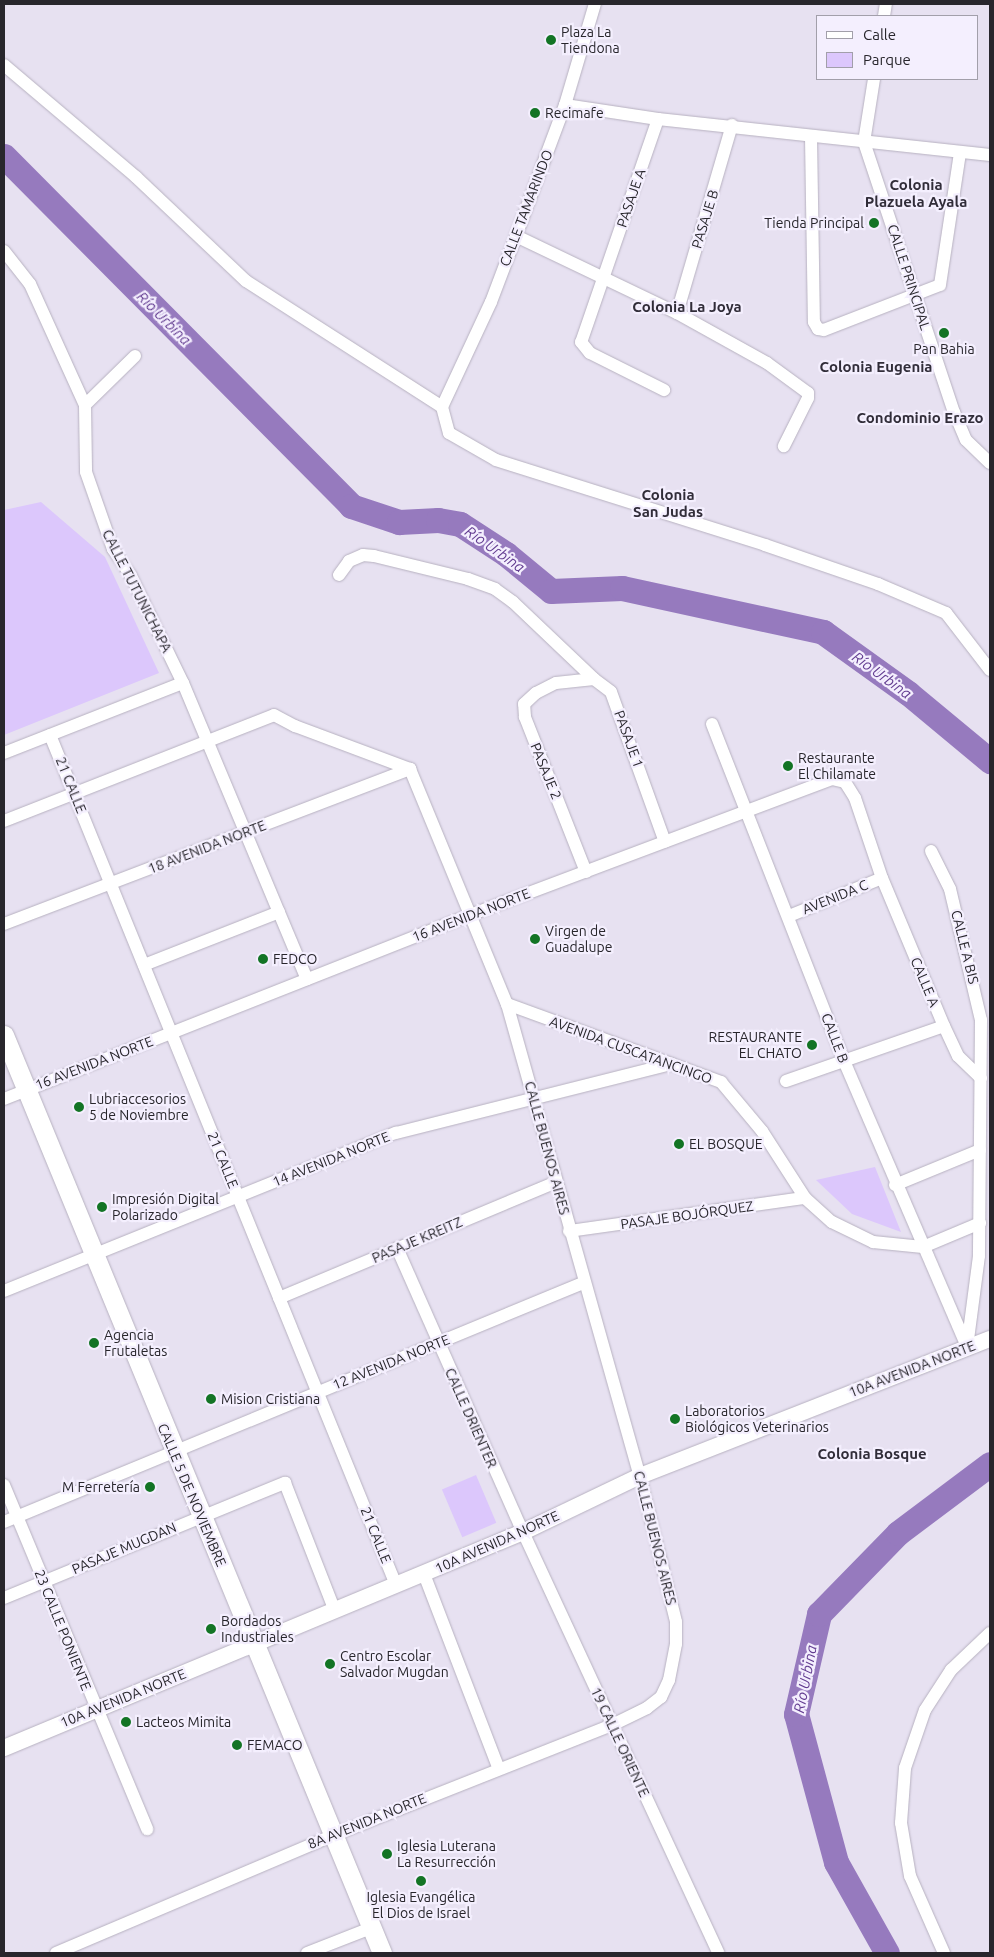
<!DOCTYPE html>
<html>
<head>
<meta charset="utf-8">
<style>
	body { margin:0 }
	#map { position:relative; width:994px; height:1957px; overflow:hidden; background:#e7e1f1; font-family:Ubuntu,sans-serif }
	div>[style] { position:absolute }
	.green>* { inset:0; background:#dcc7fc; transform-origin:0 0 }
	.river>* { height:25px; margin:-12.5px; padding:0 12.5px; transform-origin:12.5px; border-radius:12.5px; background:#967abe }
	.roads { filter:drop-shadow(0 0 1px #b7b1c0) drop-shadow(0 0 1px #b7b1c0) }
	.minor>* { height:12px; margin:-6px; padding:0 6px; transform-origin:6px; border-radius:6px; background:#fff }
	.tertiary>* { height:16px; margin:-8px; padding:0 8px; transform-origin:8px; border-radius:8px; background:#fff }
	.secondary>* { height:19px; margin:-9.5px; padding:0 9.5px; transform-origin:9.5px; border-radius:9.5px; background:#fff }
	.dots>* { width:14px; height:14px; translate:-50% -50%; box-sizing:border-box; border:2px solid #f4effe; border-radius:50% }
	span { translate:-50% -50%; white-space:nowrap; text-align:center; line-height:1.15; -webkit-text-stroke:4.5px #f4effe; paint-order:stroke }
	.poi-label { font-size:14px; color:#28262c }
	.left { translate:0 -50%; text-align:left }
	.right { translate:-100% -50%; text-align:right }
	.street-label { font-size:14px; color:#28262c }
	.neighbourhood-label { font-size:15px; color:#312d39; font-weight:700 }
	.water-label { font-size:15px; color:#633d91; font-style:italic }
	.frame { position:absolute; inset:0; border:5px solid #28262c; pointer-events:none }
	.legend { position:absolute; left:816px; top:15px; width:162px; height:65px; box-sizing:border-box; background:#f4effe; border:1px solid #a29faa; margin:0; padding:6px 9px; list-style:none; font-size:15px; color:#28262c }
	.legend li { display:flex; align-items:center; gap:10px; height:25px }
	.legend b { width:25px; border:1px solid #a29faa }
</style>
</head>
<body>
<div id="map">
	<div class="green">
		<i style="clip-path:polygon(41px 502px,105px 557px,159px 673px,4px 735px,4px 510px)"></i>
		<i style="clip-path:polygon(875px 1167px,901px 1232px,852px 1214px,816px 1180px)"></i>
		<i style="left:476px;top:1475px;width:52px;height:37px;rotate:67deg"></i>
	</div>
	<div class="river">
		<i style="left:4px;top:156px;width:493px;rotate:45.2deg"></i>
		<i style="left:351px;top:506px;width:51px;rotate:18.4deg"></i>
		<i style="left:399px;top:522px;width:39px;rotate:-3deg"></i>
		<i style="left:438px;top:520px;width:22px;rotate:10deg"></i>
		<i style="left:460px;top:524px;width:55px;rotate:33.1deg"></i>
		<i style="left:506px;top:554px;width:58px;rotate:39.4deg"></i>
		<i style="left:551px;top:591px;width:71px;rotate:-2.4deg"></i>
		<i style="left:622px;top:588px;width:206px;rotate:12.3deg"></i>
		<i style="left:823px;top:632px;width:105px;rotate:35.7deg"></i>
		<i style="left:908px;top:693px;width:107px;rotate:39.7deg"></i>
		<i style="left:887px;top:1953px;width:104px;rotate:-119.3deg"></i>
		<i style="left:836px;top:1862px;width:153px;rotate:-105.1deg"></i>
		<i style="left:796px;top:1714px;width:103px;rotate:-77deg"></i>
		<i style="left:819px;top:1614px;width:113px;rotate:-45.7deg"></i>
		<i style="left:898px;top:1533px;width:115px;rotate:-36.9deg"></i>
	</div>
	<div class="roads">
		<div class="minor">
			<i style="left:884px;top:16px;width:12px;rotate:-81deg"></i>
			<i style="left:4px;top:65px;width:173px;rotate:40.3deg"></i>
			<i style="left:136px;top:177px;width:151px;rotate:43.4deg"></i>
			<i style="left:246px;top:281px;width:233px;rotate:32.7deg"></i>
			<i style="left:442px;top:407px;width:27px;rotate:75deg"></i>
			<i style="left:449px;top:433px;width:54px;rotate:29.9deg"></i>
			<i style="left:496px;top:460px;width:282px;rotate:17.5deg"></i>
			<i style="left:765px;top:545px;width:120px;rotate:19deg"></i>
			<i style="left:878px;top:584px;width:74px;rotate:23.1deg"></i>
			<i style="left:946px;top:613px;width:72px;rotate:52.3deg"></i>
			<i style="left:874px;top:79px;width:64px;rotate:99deg"></i>
			<i style="left:864px;top:142px;width:285px;rotate:71.6deg"></i>
			<i style="left:954px;top:412px;width:30px;rotate:67deg"></i>
			<i style="left:966px;top:440px;width:33px;rotate:44deg"></i>
			<i style="left:565px;top:105px;width:94px;rotate:8.6deg"></i>
			<i style="left:658px;top:119px;width:334px;rotate:6.2deg"></i>
			<i style="left:658px;top:119px;width:236px;rotate:109deg"></i>
			<i style="left:581px;top:342px;width:14px;rotate:51deg"></i>
			<i style="left:590px;top:353px;width:83px;rotate:26.6deg"></i>
			<i style="left:811px;top:137px;width:185px;rotate:89.1deg"></i>
			<i style="left:814px;top:322px;width:8px;rotate:60deg"></i>
			<i style="left:818px;top:329px;width:6px;rotate:9deg"></i>
			<i style="left:824px;top:330px;width:124px;rotate:-21.2deg"></i>
			<i style="left:940px;top:285px;width:134px;rotate:-81.4deg"></i>
			<i style="left:516px;top:236px;width:178px;rotate:25.6deg"></i>
			<i style="left:677px;top:313px;width:103px;rotate:29.1deg"></i>
			<i style="left:767px;top:363px;width:51px;rotate:36.2deg"></i>
			<i style="left:808px;top:393px;width:5px;rotate:90deg"></i>
			<i style="left:808px;top:398px;width:54px;rotate:116.6deg"></i>
			<i style="left:4px;top:251px;width:42px;rotate:51.8deg"></i>
			<i style="left:30px;top:284px;width:133px;rotate:65.6deg"></i>
			<i style="left:85px;top:405px;width:67px;rotate:89.1deg"></i>
			<i style="left:86px;top:472px;width:82px;rotate:70.7deg"></i>
			<i style="left:113px;top:549px;width:32px;rotate:56deg"></i>
			<i style="left:131px;top:576px;width:119px;rotate:64.1deg"></i>
			<i style="left:183px;top:683px;width:321px;rotate:67.3deg"></i>
			<i style="left:677px;top:313px;width:196px;rotate:-73.7deg"></i>
			<i style="left:85px;top:405px;width:70px;rotate:-44.4deg"></i>
			<i style="left:442px;top:407px;width:116px;rotate:-65deg"></i>
			<i style="left:491px;top:302px;width:71px;rotate:-69.3deg"></i>
			<i style="left:516px;top:236px;width:140px;rotate:-69.5deg"></i>
			<i style="left:565px;top:105px;width:105px;rotate:-73.5deg"></i>
			<i style="left:339px;top:575px;width:17px;rotate:-54deg"></i>
			<i style="left:349px;top:561px;width:15px;rotate:-23deg"></i>
			<i style="left:363px;top:555px;width:11px;rotate:5deg"></i>
			<i style="left:374px;top:556px;width:97px;rotate:13.7deg"></i>
			<i style="left:468px;top:579px;width:29px;rotate:20deg"></i>
			<i style="left:495px;top:589px;width:22px;rotate:36deg"></i>
			<i style="left:513px;top:602px;width:112px;rotate:43.5deg"></i>
			<i style="left:712px;top:724px;width:362px;rotate:68.6deg"></i>
			<i style="left:844px;top:1061px;width:311px;rotate:66.7deg"></i>
			<i style="left:50px;top:735px;width:918px;rotate:67.85deg"></i>
			<i style="left:4px;top:753px;width:192px;rotate:-21.4deg"></i>
			<i style="left:4px;top:821px;width:290px;rotate:-21.4deg"></i>
			<i style="left:274px;top:715px;width:24px;rotate:28deg"></i>
			<i style="left:295px;top:726px;width:123px;rotate:20.5deg"></i>
			<i style="left:410px;top:769px;width:254px;rotate:67.6deg"></i>
			<i style="left:507px;top:1004px;width:490px;rotate:74.3deg"></i>
			<i style="left:640px;top:1476px;width:150px;rotate:76.1deg"></i>
			<i style="left:676px;top:1622px;width:22px;rotate:90deg"></i>
			<i style="left:676px;top:1644px;width:37px;rotate:101deg"></i>
			<i style="left:669px;top:1680px;width:19px;rotate:115deg"></i>
			<i style="left:661px;top:1697px;width:18px;rotate:142deg"></i>
			<i style="left:647px;top:1708px;width:39px;rotate:154deg"></i>
			<i style="left:612px;top:1725px;width:299px;rotate:158.4deg"></i>
			<i style="left:334px;top:1835px;width:302px;rotate:157deg"></i>
			<i style="left:931px;top:851px;width:42px;rotate:63.4deg"></i>
			<i style="left:950px;top:889px;width:135px;rotate:76.7deg"></i>
			<i style="left:981px;top:1020px;width:236px;rotate:90.5deg"></i>
			<i style="left:979px;top:1256px;width:92px;rotate:97.5deg"></i>
			<i style="left:586px;top:872px;width:167px;rotate:-111.5deg"></i>
			<i style="left:525px;top:717px;width:13px;rotate:-94deg"></i>
			<i style="left:524px;top:704px;width:16px;rotate:-43deg"></i>
			<i style="left:536px;top:693px;width:22px;rotate:-27deg"></i>
			<i style="left:556px;top:683px;width:38px;rotate:-6deg"></i>
			<i style="left:594px;top:679px;width:21px;rotate:37deg"></i>
			<i style="left:611px;top:692px;width:159px;rotate:70.2deg"></i>
			<i style="left:789px;top:916px;width:100px;rotate:-22.2deg"></i>
			<i style="left:4px;top:924px;width:435px;rotate:-20.9deg"></i>
			<i style="left:144px;top:965px;width:145px;rotate:-21.4deg"></i>
			<i style="left:507px;top:1004px;width:228px;rotate:20deg"></i>
			<i style="left:721px;top:1082px;width:64px;rotate:50.1deg"></i>
			<i style="left:762px;top:1131px;width:80px;rotate:57.3deg"></i>
			<i style="left:805px;top:1198px;width:36px;rotate:42deg"></i>
			<i style="left:832px;top:1222px;width:46px;rotate:26deg"></i>
			<i style="left:873px;top:1242px;width:50px;rotate:5.7deg"></i>
			<i style="left:923px;top:1247px;width:62px;rotate:-22.8deg"></i>
			<i style="left:786px;top:1081px;width:167px;rotate:-19.2deg"></i>
			<i style="left:4px;top:1099px;width:501px;rotate:-21.55deg"></i>
			<i style="left:470px;top:915px;width:387px;rotate:-20.6deg"></i>
			<i style="left:832px;top:779px;width:13px;rotate:13deg"></i>
			<i style="left:845px;top:782px;width:19px;rotate:58deg"></i>
			<i style="left:855px;top:798px;width:84px;rotate:71.4deg"></i>
			<i style="left:882px;top:878px;width:160px;rotate:67.3deg"></i>
			<i style="left:944px;top:1026px;width:33px;rotate:65deg"></i>
			<i style="left:958px;top:1056px;width:32px;rotate:44deg"></i>
			<i style="left:895px;top:1185px;width:92px;rotate:-22.4deg"></i>
			<i style="left:569px;top:1231px;width:238px;rotate:-8deg"></i>
			<i style="left:397px;top:1248px;width:311px;rotate:66.1deg"></i>
			<i style="left:523px;top:1532px;width:464px;rotate:65.1deg"></i>
			<i style="left:4px;top:1291px;width:423px;rotate:-22deg"></i>
			<i style="left:396px;top:1133px;width:284px;rotate:-14.1deg"></i>
			<i style="left:279px;top:1298px;width:300px;rotate:-22.7deg"></i>
			<i style="left:4px;top:1485px;width:373px;rotate:67.4deg"></i>
			<i style="left:4px;top:1522px;width:626px;rotate:-22.43deg"></i>
			<i style="left:424px;top:1574px;width:207px;rotate:69deg"></i>
			<i style="left:4px;top:1598px;width:304px;rotate:-22.3deg"></i>
			<i style="left:285px;top:1483px;width:137px;rotate:68.7deg"></i>
			<i style="left:307px;top:1953px;width:69px;rotate:-21.3deg"></i>
			<i style="left:944px;top:1953px;width:84px;rotate:-113.8deg"></i>
			<i style="left:910px;top:1876px;width:54px;rotate:-99.6deg"></i>
			<i style="left:901px;top:1823px;width:55px;rotate:-85.8deg"></i>
			<i style="left:905px;top:1768px;width:61px;rotate:-71deg"></i>
			<i style="left:925px;top:1710px;width:48px;rotate:-57deg"></i>
			<i style="left:951px;top:1670px;width:54px;rotate:-43.5deg"></i>
		</div>
		<div class="tertiary">
			<i style="left:4px;top:1748px;width:562px;rotate:-22.6deg"></i>
			<i style="left:523px;top:1532px;width:130px;rotate:-25.6deg"></i>
			<i style="left:640px;top:1476px;width:376px;rotate:-21.4deg"></i>
		</div>
		<div class="secondary">
			<i style="left:4px;top:1035px;width:993px;rotate:67.62deg"></i>
		</div>
	</div>
	<div class="dots">
		<i style="left:551px;top:40px;background:#137425"></i>
		<i style="left:535px;top:113px;background:#137425"></i>
		<i style="left:874px;top:223px;background:#137425"></i>
		<i style="left:944px;top:333px;background:#137425"></i>
		<i style="left:788px;top:766px;background:#137425"></i>
		<i style="left:535px;top:939px;background:#137425"></i>
		<i style="left:263px;top:959px;background:#137425"></i>
		<i style="left:812px;top:1045px;background:#137425"></i>
		<i style="left:79px;top:1107px;background:#137425"></i>
		<i style="left:679px;top:1144px;background:#137425"></i>
		<i style="left:102px;top:1207px;background:#137425"></i>
		<i style="left:94px;top:1343px;background:#137425"></i>
		<i style="left:211px;top:1399px;background:#137425"></i>
		<i style="left:675px;top:1419px;background:#137425"></i>
		<i style="left:150px;top:1487px;background:#137425"></i>
		<i style="left:211px;top:1629px;background:#137425"></i>
		<i style="left:330px;top:1664px;background:#137425"></i>
		<i style="left:126px;top:1722px;background:#137425"></i>
		<i style="left:237px;top:1745px;background:#137425"></i>
		<i style="left:387px;top:1854px;background:#137425"></i>
		<i style="left:421px;top:1881px;background:#137425"></i>
	</div>
	<div class="poi-label">
		<span class="left" style="left:561px;top:40px">Plaza La<br>Tiendona</span>
		<span class="left" style="left:545px;top:113px">Recimafe</span>
		<span class="right" style="left:864px;top:223px">Tienda Principal</span>
		<span style="left:944px;top:349px">Pan Bahia</span>
		<span class="left" style="left:798px;top:766px">Restaurante<br>El Chilamate</span>
		<span class="left" style="left:545px;top:939px">Virgen de<br>Guadalupe</span>
		<span class="left" style="left:273px;top:959px">FEDCO</span>
		<span class="right" style="left:802px;top:1045px">RESTAURANTE<br>EL CHATO</span>
		<span class="left" style="left:89px;top:1107px">Lubriaccesorios<br>5 de Noviembre</span>
		<span class="left" style="left:689px;top:1144px">EL BOSQUE</span>
		<span class="left" style="left:112px;top:1207px">Impresión Digital<br>Polarizado</span>
		<span class="left" style="left:104px;top:1343px">Agencia<br>Frutaletas</span>
		<span class="left" style="left:221px;top:1399px">Mision Cristiana</span>
		<span class="left" style="left:685px;top:1419px">Laboratorios<br>Biológicos Veterinarios</span>
		<span class="right" style="left:140px;top:1487px">M Ferretería</span>
		<span class="left" style="left:221px;top:1629px">Bordados<br>Industriales</span>
		<span class="left" style="left:340px;top:1664px">Centro Escolar<br>Salvador Mugdan</span>
		<span class="left" style="left:136px;top:1722px">Lacteos Mimita</span>
		<span class="left" style="left:247px;top:1745px">FEMACO</span>
		<span class="left" style="left:397px;top:1854px">Iglesia Luterana<br>La Resurrección</span>
		<span style="left:421px;top:1905px">Iglesia Evangélica<br>El Dios de Israel</span>
	</div>
	<div class="street-label">
		<span style="left:631px;top:198px;rotate:-71deg">PASAJE A</span>
		<span style="left:526px;top:208px;rotate:-69deg">CALLE TAMARINDO</span>
		<span style="left:705px;top:219px;rotate:-73deg">PASAJE B</span>
		<span style="left:909px;top:277px;rotate:72deg">CALLE PRINCIPAL</span>
		<span style="left:137px;top:591px;rotate:63deg">CALLE TUTUNICHAPA</span>
		<span style="left:629px;top:739px;rotate:70deg">PASAJE 1</span>
		<span style="left:546px;top:771px;rotate:68deg">PASAJE 2</span>
		<span style="left:71px;top:785px;rotate:68deg">21 CALLE</span>
		<span style="left:207px;top:847px;rotate:-21deg">18 AVENIDA NORTE</span>
		<span style="left:835px;top:897px;rotate:-22deg">AVENIDA C</span>
		<span style="left:471px;top:915px;rotate:-21deg">16 AVENIDA NORTE</span>
		<span style="left:965px;top:947px;rotate:76deg">CALLE A BIS</span>
		<span style="left:925px;top:982px;rotate:67deg">CALLE A</span>
		<span style="left:835px;top:1038px;rotate:69deg">CALLE B</span>
		<span style="left:631px;top:1050px;rotate:20deg">AVENIDA CUSCATANCINGO</span>
		<span style="left:94px;top:1063px;rotate:-21deg">16 AVENIDA NORTE</span>
		<span style="left:547px;top:1148px;rotate:75deg">CALLE BUENOS AIRES</span>
		<span style="left:331px;top:1159px;rotate:-22deg">14 AVENIDA NORTE</span>
		<span style="left:223px;top:1160px;rotate:68deg">21 CALLE</span>
		<span style="left:687px;top:1215px;rotate:-8deg">PASAJE BOJÓRQUEZ</span>
		<span style="left:417px;top:1240px;rotate:-23deg">PASAJE KREITZ</span>
		<span style="left:391px;top:1362px;rotate:-22deg">12 AVENIDA NORTE</span>
		<span style="left:912px;top:1369px;rotate:-21deg">10A AVENIDA NORTE</span>
		<span style="left:471px;top:1418px;rotate:66deg">CALLE DRIENTER</span>
		<span style="left:192px;top:1495px;rotate:67deg">CALLE 5 DE NOVIEMBRE</span>
		<span style="left:376px;top:1535px;rotate:68deg">21 CALLE</span>
		<span style="left:655px;top:1538px;rotate:76deg">CALLE BUENOS AIRES</span>
		<span style="left:497px;top:1542px;rotate:-24deg">10A AVENIDA NORTE</span>
		<span style="left:124px;top:1548px;rotate:-23deg">PASAJE MUGDAN</span>
		<span style="left:63px;top:1630px;rotate:68deg">23 CALLE PONIENTE</span>
		<span style="left:123px;top:1698px;rotate:-22deg">10A AVENIDA NORTE</span>
		<span style="left:620px;top:1742px;rotate:65deg">19 CALLE ORIENTE</span>
		<span style="left:367px;top:1821px;rotate:-22deg">8A AVENIDA NORTE</span>
	</div>
	<div class="neighbourhood-label">
		<span style="left:916px;top:193px">Colonia<br>Plazuela Ayala</span>
		<span style="left:687px;top:307px">Colonia La Joya</span>
		<span style="left:876px;top:367px">Colonia Eugenia</span>
		<span style="left:920px;top:418px">Condominio Erazo</span>
		<span style="left:668px;top:503px">Colonia<br>San Judas</span>
		<span style="left:872px;top:1454px">Colonia Bosque</span>
	</div>
	<div class="water-label">
		<span style="left:164px;top:318px;rotate:45deg">Río Urbina</span>
		<span style="left:495px;top:549px;rotate:35deg">Río Urbina</span>
		<span style="left:882px;top:675px;rotate:36deg">Río Urbina</span>
		<span style="left:805px;top:1679px;rotate:-79deg">Río Urbina</span>
	</div>
	<div class="frame"></div>
	<ul class="legend">
	<li><b style="height:6px;background:#fff"></b>Calle</li>
	<li><b style="height:14px;background:#dcc7fc"></b>Parque</li>
	</ul>
</div>
</body>
</html>
